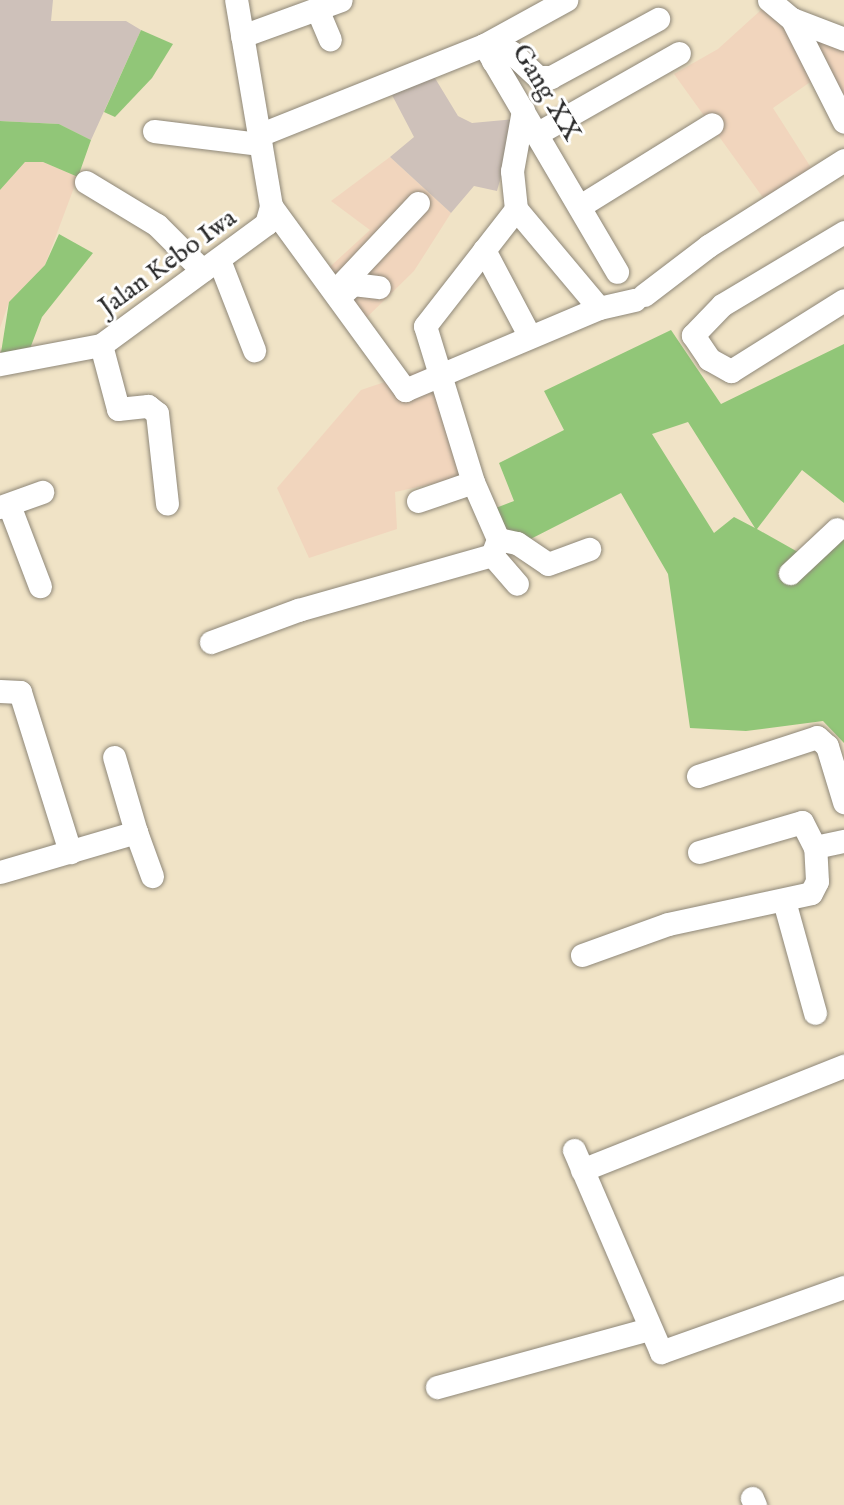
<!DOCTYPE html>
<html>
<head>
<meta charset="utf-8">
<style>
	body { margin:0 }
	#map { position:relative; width:844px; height:1505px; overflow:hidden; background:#f0e3c6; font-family:"IM FELL English",serif }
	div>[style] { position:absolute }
	.built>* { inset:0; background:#f1d5bd }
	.industrial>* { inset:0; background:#cec1ba }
	.green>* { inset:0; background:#91c678 }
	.roads { filter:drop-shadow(0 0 2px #8e8778) drop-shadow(0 0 2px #8e8778) }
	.minor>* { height:23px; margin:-11.5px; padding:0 11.5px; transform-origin:11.5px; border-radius:11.5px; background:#fff }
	span { translate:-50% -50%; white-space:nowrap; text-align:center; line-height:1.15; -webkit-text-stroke:6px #fff; paint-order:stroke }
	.street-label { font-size:26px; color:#2b2b2b }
</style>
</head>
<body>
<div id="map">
	<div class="built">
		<i style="clip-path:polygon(772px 0,844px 38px,844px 132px,816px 78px,773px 108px,817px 177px,764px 199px,674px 74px,718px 49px)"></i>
		<i style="clip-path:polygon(390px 157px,451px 213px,414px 271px,360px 324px,321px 275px,370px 230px,331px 201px)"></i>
		<i style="clip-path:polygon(25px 162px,43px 162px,78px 177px,45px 265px,9px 302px,0 328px,0 190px)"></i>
		<i style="clip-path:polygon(435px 365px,468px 476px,395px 492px,397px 529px,309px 558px,277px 488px,361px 390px)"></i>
	</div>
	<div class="industrial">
		<i style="clip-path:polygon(0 0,53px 0,51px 21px,126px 21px,141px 30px,91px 140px,59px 124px,0 121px)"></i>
		<i style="clip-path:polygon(424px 60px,458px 116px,472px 123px,517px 119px,497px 191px,474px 186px,451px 213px,390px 157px,414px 137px,381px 74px)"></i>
	</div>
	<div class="green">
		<i style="clip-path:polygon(141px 30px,173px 44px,152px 78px,115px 117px,104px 112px)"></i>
		<i style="clip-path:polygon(0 121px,59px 124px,91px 140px,78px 177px,43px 162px,25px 162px,0 190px)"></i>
		<i style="clip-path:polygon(59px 234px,93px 253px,42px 317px,28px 354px,0 359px,9px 302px,45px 265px)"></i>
		<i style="clip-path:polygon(evenodd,671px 330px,721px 404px,844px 344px,844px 503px,802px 470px,757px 529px,805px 556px,844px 530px,844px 743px,823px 721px,746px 731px,690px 728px,668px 574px,621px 493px,497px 556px,488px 511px,514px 501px,499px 463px,564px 430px,544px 391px,671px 330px,688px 422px,755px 528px,734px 517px,714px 533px,652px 434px,688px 422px)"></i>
	</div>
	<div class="roads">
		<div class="minor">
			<i style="left:769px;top:0;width:30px;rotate:40deg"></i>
			<i style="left:792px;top:19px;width:56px;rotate:21deg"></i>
			<i style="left:317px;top:9px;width:33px;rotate:67deg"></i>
			<i style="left:792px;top:19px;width:115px;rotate:63.2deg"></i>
			<i style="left:242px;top:36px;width:105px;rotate:-20deg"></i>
			<i style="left:484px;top:45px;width:94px;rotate:-28.8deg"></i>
			<i style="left:493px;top:61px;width:20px;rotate:-27deg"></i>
			<i style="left:511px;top:52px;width:37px;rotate:43deg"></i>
			<i style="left:538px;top:77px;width:13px"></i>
			<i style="left:551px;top:77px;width:122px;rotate:-28.5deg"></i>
			<i style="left:523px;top:110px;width:62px;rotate:100.2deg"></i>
			<i style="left:512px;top:171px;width:38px;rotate:84deg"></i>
			<i style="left:516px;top:209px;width:129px;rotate:50deg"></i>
			<i style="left:599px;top:308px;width:37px;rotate:-13deg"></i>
			<i style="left:154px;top:131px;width:107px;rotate:7deg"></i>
			<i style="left:538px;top:133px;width:162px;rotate:-29.6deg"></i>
			<i style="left:259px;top:135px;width:242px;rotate:-21.8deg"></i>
			<i style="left:484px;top:45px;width:263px;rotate:59.6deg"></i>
			<i style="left:86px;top:182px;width:83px;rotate:31.2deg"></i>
			<i style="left:157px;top:225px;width:64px;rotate:45deg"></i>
			<i style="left:271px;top:206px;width:228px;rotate:53.9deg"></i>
			<i style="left:405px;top:390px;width:211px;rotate:-22.9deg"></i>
			<i style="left:580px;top:206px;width:155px;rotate:-31.8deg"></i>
			<i style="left:844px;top:232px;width:142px;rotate:149.1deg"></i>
			<i style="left:722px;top:305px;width:42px;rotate:134deg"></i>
			<i style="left:693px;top:335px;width:29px;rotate:56deg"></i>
			<i style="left:709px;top:359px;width:25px;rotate:29deg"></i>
			<i style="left:731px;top:371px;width:133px;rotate:-32.1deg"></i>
			<i style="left:484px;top:250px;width:98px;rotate:62.1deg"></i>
			<i style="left:219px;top:260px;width:97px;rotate:68.7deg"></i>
			<i style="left:335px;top:291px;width:121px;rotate:-46.7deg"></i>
			<i style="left:343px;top:293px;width:13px;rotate:-42deg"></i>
			<i style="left:353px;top:284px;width:26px;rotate:7deg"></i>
			<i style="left:644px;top:295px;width:81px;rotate:-37.4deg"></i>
			<i style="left:708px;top:246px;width:161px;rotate:-32.3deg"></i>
			<i style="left:101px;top:345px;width:66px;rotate:75.1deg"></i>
			<i style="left:118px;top:409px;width:30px;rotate:-6deg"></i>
			<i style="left:148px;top:406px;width:11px;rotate:38deg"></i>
			<i style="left:157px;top:413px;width:91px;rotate:83.7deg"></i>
			<i style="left:0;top:364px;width:103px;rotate:-10.7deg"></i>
			<i style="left:101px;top:345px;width:205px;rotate:-36.3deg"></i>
			<i style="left:266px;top:224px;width:19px;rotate:-74deg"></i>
			<i style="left:271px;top:206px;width:209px;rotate:-99.6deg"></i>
			<i style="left:418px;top:501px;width:58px;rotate:-19.1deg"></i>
			<i style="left:473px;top:482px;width:163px;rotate:-107.1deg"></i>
			<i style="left:425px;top:326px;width:148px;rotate:-52.1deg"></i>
			<i style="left:9px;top:505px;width:87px;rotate:69.1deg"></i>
			<i style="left:0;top:507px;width:45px;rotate:-19.7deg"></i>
			<i style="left:498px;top:539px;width:19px;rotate:12deg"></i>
			<i style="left:517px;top:543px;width:37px;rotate:34deg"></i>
			<i style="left:548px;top:564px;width:44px;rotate:-20.1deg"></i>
			<i style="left:492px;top:555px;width:38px;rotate:49deg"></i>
			<i style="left:790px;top:573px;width:64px;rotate:-43.1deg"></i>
			<i style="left:211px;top:642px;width:93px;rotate:-20.2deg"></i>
			<i style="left:298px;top:610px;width:202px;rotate:-15.8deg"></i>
			<i style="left:492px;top:555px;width:17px;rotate:-69deg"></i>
			<i style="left:498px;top:539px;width:62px;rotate:-113.7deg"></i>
			<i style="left:0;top:691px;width:20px;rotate:3deg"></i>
			<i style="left:20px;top:692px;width:168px;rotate:72.6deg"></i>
			<i style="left:698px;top:776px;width:125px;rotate:-18.1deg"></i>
			<i style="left:817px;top:737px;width:13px;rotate:42deg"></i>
			<i style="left:827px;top:746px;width:59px;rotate:73.1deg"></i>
			<i style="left:136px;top:832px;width:47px;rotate:70deg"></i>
			<i style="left:699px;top:852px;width:107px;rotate:-16.2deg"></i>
			<i style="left:802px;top:822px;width:28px;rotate:63deg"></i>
			<i style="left:0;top:872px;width:142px;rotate:-16.4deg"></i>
			<i style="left:136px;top:832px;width:78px;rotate:-106.3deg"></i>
			<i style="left:784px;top:901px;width:116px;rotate:74.5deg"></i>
			<i style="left:582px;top:955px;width:91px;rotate:-19.8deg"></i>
			<i style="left:668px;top:924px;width:146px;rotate:-12.2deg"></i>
			<i style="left:811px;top:893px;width:13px;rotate:-63deg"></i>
			<i style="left:817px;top:881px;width:34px;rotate:-93deg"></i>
			<i style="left:815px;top:847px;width:30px;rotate:-12deg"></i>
			<i style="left:574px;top:1150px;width:220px;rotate:66.7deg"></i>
			<i style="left:661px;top:1352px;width:194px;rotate:-19.6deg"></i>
			<i style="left:582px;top:1170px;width:282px;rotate:-21.7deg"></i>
			<i style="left:437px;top:1387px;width:220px;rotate:-15.3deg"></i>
			<i style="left:752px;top:1498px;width:8px;rotate:67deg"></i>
		</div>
	</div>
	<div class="street-label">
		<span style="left:546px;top:93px;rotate:59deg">Gang XX</span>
		<span style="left:168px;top:263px;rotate:-36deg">Jalan Kebo Iwa</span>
	</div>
</div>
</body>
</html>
